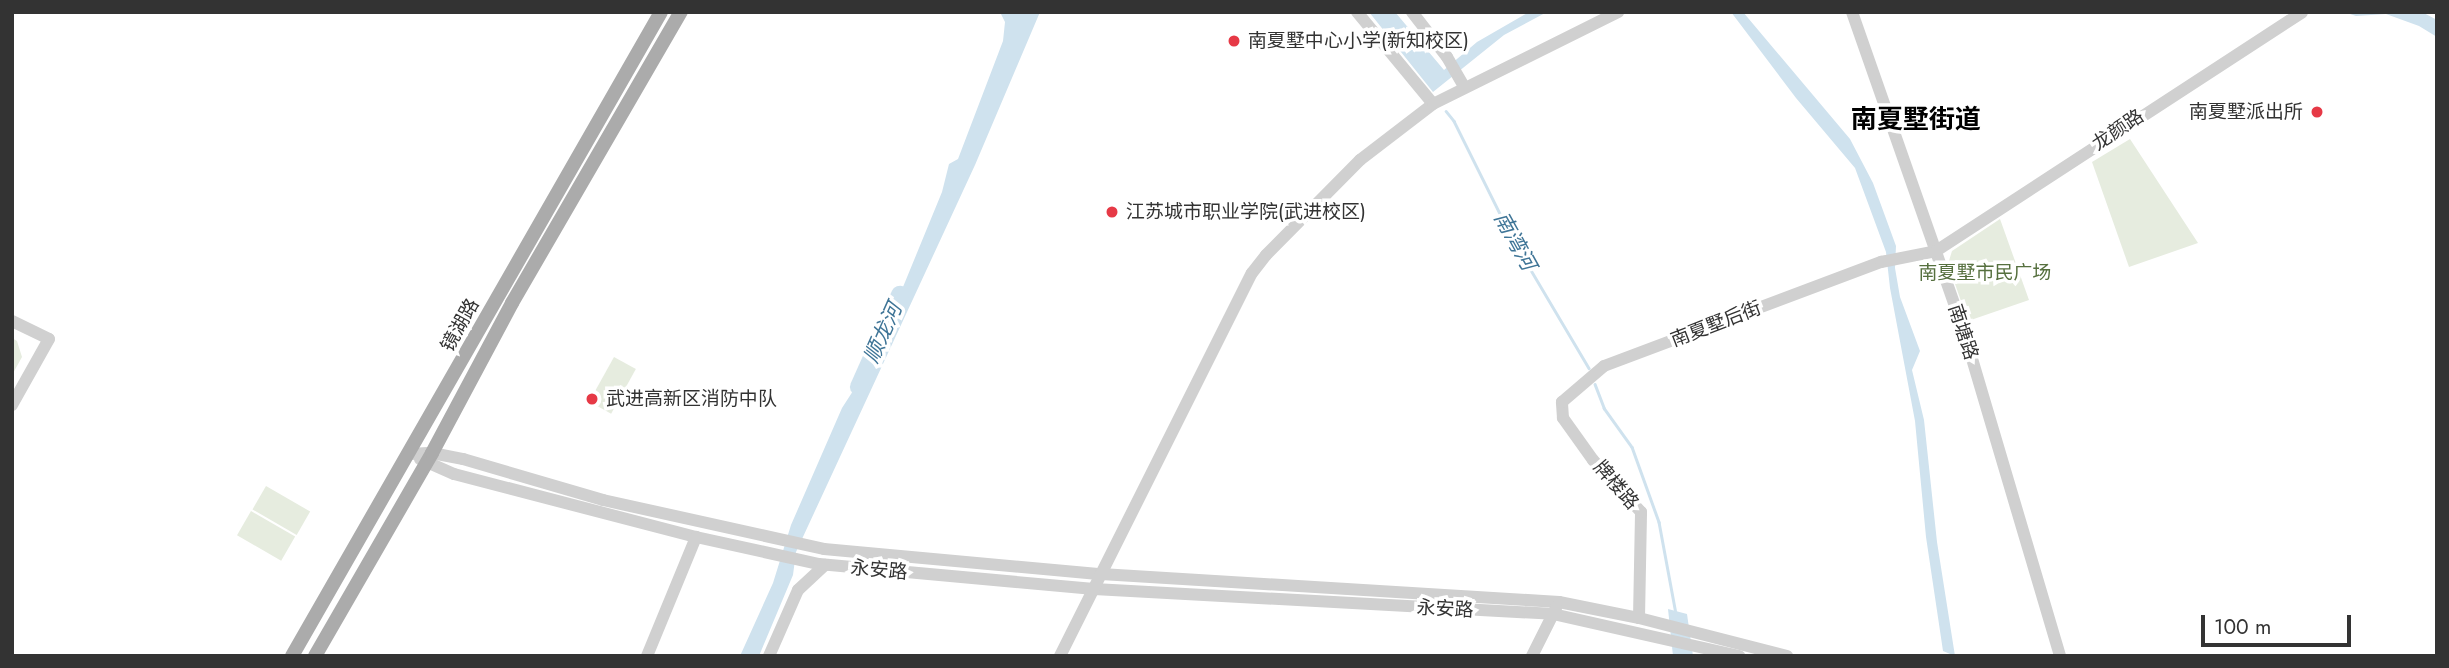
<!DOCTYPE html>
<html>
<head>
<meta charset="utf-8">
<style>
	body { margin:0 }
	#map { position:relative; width:2449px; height:668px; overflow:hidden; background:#fff; font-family:Jost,"Noto Sans SC",sans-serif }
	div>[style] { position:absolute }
	.green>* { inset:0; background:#e6ecdf; transform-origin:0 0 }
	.water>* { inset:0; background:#cfe2ee }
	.stream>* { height:2.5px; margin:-1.25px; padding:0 1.25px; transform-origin:1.25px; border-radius:1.25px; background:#cfe2ee }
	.river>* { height:18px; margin:-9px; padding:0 9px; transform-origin:9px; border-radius:9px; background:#cfe2ee }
	.minor>* { height:12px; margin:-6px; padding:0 6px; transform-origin:6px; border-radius:6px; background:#d0d0d0 }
	.major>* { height:14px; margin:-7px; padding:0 7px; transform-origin:7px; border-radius:7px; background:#ababab }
	.dots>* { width:19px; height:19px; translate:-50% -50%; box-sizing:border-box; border:4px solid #fff; border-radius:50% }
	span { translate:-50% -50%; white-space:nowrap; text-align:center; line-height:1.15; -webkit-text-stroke:7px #fff; paint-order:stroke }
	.poi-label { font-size:19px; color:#333 }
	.left { translate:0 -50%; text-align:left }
	.right { translate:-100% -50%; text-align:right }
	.street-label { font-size:19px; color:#333 }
	.park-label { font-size:19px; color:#56703f }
	.water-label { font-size:21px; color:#3f7597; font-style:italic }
	.district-label { font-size:26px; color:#000; font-weight:700 }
	.frame { position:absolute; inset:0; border:14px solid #333; pointer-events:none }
	.scale { position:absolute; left:2201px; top:615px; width:150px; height:32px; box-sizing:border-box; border:4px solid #333; border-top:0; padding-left:9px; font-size:21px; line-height:24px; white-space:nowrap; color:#333; -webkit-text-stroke:5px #fff; paint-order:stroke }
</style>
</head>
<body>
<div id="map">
	<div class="green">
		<i style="clip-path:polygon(2130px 139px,2198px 243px,2129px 267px,2092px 162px)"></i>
		<i style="clip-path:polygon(2000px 219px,2029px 300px,1968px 321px,1948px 264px,1952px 251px)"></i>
		<i style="clip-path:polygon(12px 338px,17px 341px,22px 357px,12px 375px)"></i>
		<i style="left:614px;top:357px;width:25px;height:51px;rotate:29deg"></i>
		<i style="left:266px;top:486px;width:51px;height:27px;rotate:30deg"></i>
		<i style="left:251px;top:511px;width:51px;height:28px;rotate:30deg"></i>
	</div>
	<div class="water">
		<i style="clip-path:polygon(1000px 12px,1040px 12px,975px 165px,796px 552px,793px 575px,759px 656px,740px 656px,773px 583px,791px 525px,842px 408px,873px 360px,942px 192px,949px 164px,958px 159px,1003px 41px,1005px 22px)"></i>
		<i style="clip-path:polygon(1369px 12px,1395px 12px,1444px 70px,1477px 42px,1529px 12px,1547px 12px,1504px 35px,1433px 92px)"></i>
		<i style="clip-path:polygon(1731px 12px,1743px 12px,1850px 139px,1873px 183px,1896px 246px,1895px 268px,1900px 297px,1920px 351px,1912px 370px,1924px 420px,1937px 542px,1955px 656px,1943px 651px,1926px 537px,1915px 421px,1890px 288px,1886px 252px,1855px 168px,1796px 98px)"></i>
		<i style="clip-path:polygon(2344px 12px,2422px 12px,2437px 20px,2437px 37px,2419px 26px,2386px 14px,2356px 16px)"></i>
		<i style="clip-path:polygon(1668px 609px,1687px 614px,1693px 656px,1673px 656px)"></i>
	</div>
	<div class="stream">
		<i style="left:1446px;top:111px;width:13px;rotate:51deg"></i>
		<i style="left:1454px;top:121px;width:131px;rotate:63.6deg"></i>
		<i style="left:1512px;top:238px;width:151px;rotate:59.4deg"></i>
		<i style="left:1595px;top:384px;width:26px;rotate:69deg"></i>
		<i style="left:1604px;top:408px;width:48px;rotate:54.3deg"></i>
		<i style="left:1632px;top:447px;width:80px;rotate:70.2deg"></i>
		<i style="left:1659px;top:522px;width:94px;rotate:79.5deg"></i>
	</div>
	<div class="river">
		<i style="left:859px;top:387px;width:101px;rotate:-66deg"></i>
	</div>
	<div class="minor">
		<i style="left:1357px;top:12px;width:119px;rotate:50.4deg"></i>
		<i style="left:1412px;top:12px;width:57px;rotate:52.1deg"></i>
		<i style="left:1447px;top:57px;width:34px;rotate:60deg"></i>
		<i style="left:1852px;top:12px;width:342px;rotate:70.7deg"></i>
		<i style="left:1965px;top:335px;width:335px;rotate:73.5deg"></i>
		<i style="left:12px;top:321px;width:41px;rotate:25.9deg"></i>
		<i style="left:49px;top:339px;width:76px;rotate:119.3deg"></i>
		<i style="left:410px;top:454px;width:22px;rotate:-3deg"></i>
		<i style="left:432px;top:453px;width:32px;rotate:11deg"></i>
		<i style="left:463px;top:459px;width:146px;rotate:16.3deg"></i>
		<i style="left:603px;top:500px;width:226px;rotate:12.5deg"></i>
		<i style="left:824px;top:549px;width:278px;rotate:5.2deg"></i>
		<i style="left:1101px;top:574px;width:459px;rotate:3.5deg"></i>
		<i style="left:1559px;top:602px;width:82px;rotate:11.3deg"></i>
		<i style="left:1639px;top:618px;width:153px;rotate:14.4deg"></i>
		<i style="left:420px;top:459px;width:37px;rotate:24deg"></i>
		<i style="left:454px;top:474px;width:250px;rotate:14.6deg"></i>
		<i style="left:696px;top:537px;width:126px;rotate:12.4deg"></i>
		<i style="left:819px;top:564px;width:276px;rotate:5.2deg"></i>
		<i style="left:1094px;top:589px;width:460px;rotate:3.1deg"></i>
		<i style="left:1553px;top:614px;width:191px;rotate:12.7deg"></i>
		<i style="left:1639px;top:618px;width:106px;rotate:-88.9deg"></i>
		<i style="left:1641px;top:512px;width:71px;rotate:-132.7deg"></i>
		<i style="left:1593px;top:460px;width:52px;rotate:-125.5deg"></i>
		<i style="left:1563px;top:418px;width:16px;rotate:-94deg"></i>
		<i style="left:1562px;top:402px;width:55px;rotate:-40.6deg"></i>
		<i style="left:1604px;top:366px;width:296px;rotate:-20.6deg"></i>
		<i style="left:1881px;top:262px;width:56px;rotate:-11.3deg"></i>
		<i style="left:1936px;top:251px;width:437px;rotate:-33.1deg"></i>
		<i style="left:647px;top:656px;width:129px;rotate:-67.6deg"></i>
		<i style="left:769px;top:656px;width:72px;rotate:-66.3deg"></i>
		<i style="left:798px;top:590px;width:37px;rotate:-43deg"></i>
		<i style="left:1060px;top:656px;width:428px;rotate:-63.4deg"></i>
		<i style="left:1252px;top:273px;width:23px;rotate:-52deg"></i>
		<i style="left:1266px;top:255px;width:134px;rotate:-45.3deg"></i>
		<i style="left:1360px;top:160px;width:92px;rotate:-37.5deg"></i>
		<i style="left:1433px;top:104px;width:207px;rotate:-26.4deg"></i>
		<i style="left:1532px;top:656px;width:54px;rotate:-63.4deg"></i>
	</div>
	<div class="major">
		<i style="left:292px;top:656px;width:742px;rotate:-60.19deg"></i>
		<i style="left:315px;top:656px;width:234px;rotate:-60deg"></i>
		<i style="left:432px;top:453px;width:170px;rotate:-61.9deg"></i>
		<i style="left:512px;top:303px;width:337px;rotate:-59.9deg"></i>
	</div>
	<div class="dots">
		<i style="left:1234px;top:41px;background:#e63946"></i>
		<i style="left:2317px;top:112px;background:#e63946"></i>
		<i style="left:1112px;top:212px;background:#e63946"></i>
		<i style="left:592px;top:399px;background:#e63946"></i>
	</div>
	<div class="poi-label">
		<span class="left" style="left:1248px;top:41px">南夏墅中心小学(新知校区)</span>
		<span class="right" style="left:2303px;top:112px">南夏墅派出所</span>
		<span class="left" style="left:1126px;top:212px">江苏城市职业学院(武进校区)</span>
		<span class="left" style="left:606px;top:399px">武进高新区消防中队</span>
	</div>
	<div class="street-label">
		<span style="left:2118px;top:130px;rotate:-34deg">龙颜路</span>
		<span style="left:1716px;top:324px;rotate:-21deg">南夏墅后街</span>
		<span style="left:460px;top:325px;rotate:-61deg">镜湖路</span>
		<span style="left:1963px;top:332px;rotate:72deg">南塘路</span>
		<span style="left:1616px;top:485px;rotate:49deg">牌楼路</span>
		<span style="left:879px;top:570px;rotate:5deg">永安路</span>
		<span style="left:1445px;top:609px;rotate:3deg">永安路</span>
	</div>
	<div class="park-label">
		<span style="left:1985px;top:273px">南夏墅市民广场</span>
	</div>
	<div class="water-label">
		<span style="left:1515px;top:241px;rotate:61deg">南湾河</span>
		<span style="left:883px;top:333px;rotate:-66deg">顺龙河</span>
	</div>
	<div class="district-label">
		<span style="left:1916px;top:120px">南夏墅街道</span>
	</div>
	<div class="frame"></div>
	<div class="scale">100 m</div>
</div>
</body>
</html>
